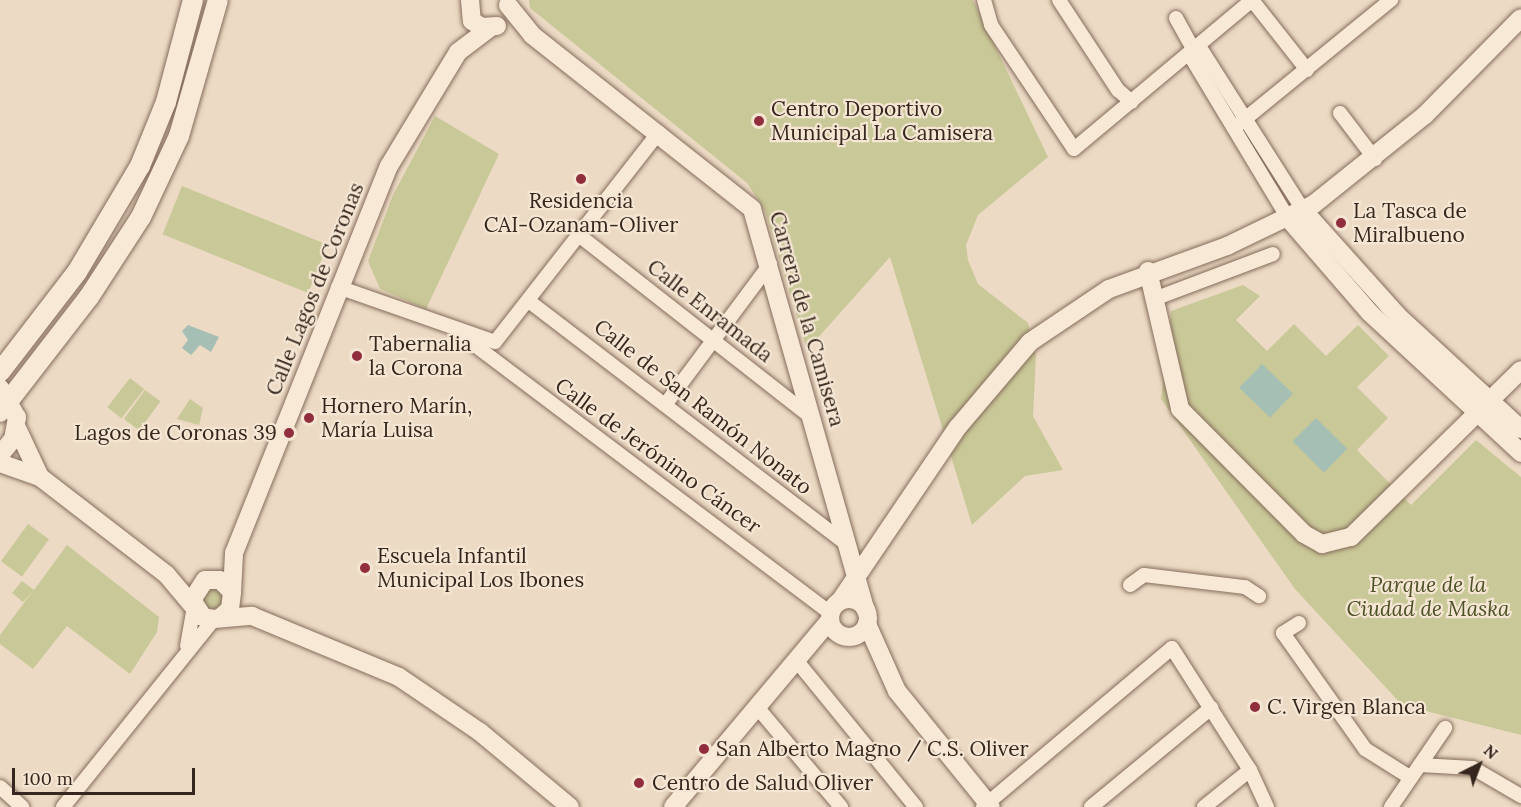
<!DOCTYPE html>
<html>
<head>
<meta charset="utf-8">
<style>
	body { margin:0 }
	#map { position:relative; width:1521px; height:807px; overflow:hidden; background:#ecdac4; font-family:Lora,serif }
	div>[style] { position:absolute }
	.green>* { inset:0; background:#c9c898; transform-origin:0 0 }
	.round { border-radius:50% }
	.water>* { inset:0; background:#a5bfb4; transform-origin:0 0 }
	.roads { filter:drop-shadow(0 0 2px #856c5b) drop-shadow(0 0 2px #856c5b) }
	.minor>* { height:14px; margin:-7px; padding:0 7px; transform-origin:7px; border-radius:7px; background:#f7e9d6 }
	.tertiary>* { height:18px; margin:-9px; padding:0 9px; transform-origin:9px; border-radius:9px; background:#f7e9d6 }
	.tertiary>.ring { margin:-9px; padding:0; box-sizing:content-box; background:none; border:18px solid #f7e9d6; border-radius:50% }
	.secondary>* { height:20px; margin:-10px; padding:0 10px; transform-origin:10px; border-radius:10px; background:#f7e9d6 }
	.dots>* { width:16px; height:16px; translate:-50% -50%; box-sizing:border-box; border:3px solid #f4e6d3; border-radius:50% }
	span { translate:-50% -50%; white-space:nowrap; text-align:center; line-height:1.15; -webkit-text-stroke:4.5px #f4e6d3; paint-order:stroke }
	.poi-label { font-size:21px; color:#36271e }
	.left { translate:0 -50%; text-align:left }
	.right { translate:-100% -50%; text-align:right }
	.street-label { font-size:21px; color:#36271e }
	.park-label { font-size:21px; color:#4d5126; font-style:italic }
	.north { position:absolute; left:1449px; top:735px; width:60px; height:60px; -webkit-text-stroke:4px #f4e6d3; paint-order:stroke; rotate:42deg; font-size:16px; font-weight:700; line-height:24px; text-align:center; color:#36271e }
	.north::after { content:''; display:block; margin:auto; width:21px; height:27px; background:#36271e; clip-path:polygon(50% 0,100% 100%,50% 72%,0 100%) }
	.scale { position:absolute; left:12px; top:768px; width:183px; height:27px; box-sizing:border-box; border:3px solid #36271e; border-top:0; padding-left:8px; font-size:18px; line-height:21px; white-space:nowrap; color:#36271e; -webkit-text-stroke:4px #f4e6d3; paint-order:stroke }
</style>
</head>
<body>
<div id="map">
	<div class="green">
		<i style="clip-path:polygon(529px 0,973px 0,1048px 157px,978px 215px,966px 245px,968px 260px,978px 284px,1028px 323px,1036px 356px,1033px 416px,1063px 470px,1025px 476px,972px 525px,890px 257px,807px 350px,765px 211px,747px 183px,530px 8px)"></i>
		<i style="clip-path:polygon(435px 116px,499px 154px,426px 309px,380px 289px,368px 261px,393px 195px)"></i>
		<i style="left:182px;top:186px;width:157px;height:52px;rotate:22deg"></i>
		<i style="clip-path:polygon(1243px 285px,1260px 296px,1236px 320px,1267px 351px,1294px 324px,1326px 356px,1358px 325px,1389px 356px,1357px 387px,1388px 418px,1357px 450px,1411px 505px,1476px 440px,1521px 477px,1521px 735px,1402px 705px,1295px 589px,1161px 399px,1171px 311px)"></i>
		<i style="left:130px;top:378px;width:18px;height:37px;rotate:38deg"></i>
		<i style="left:145px;top:390px;width:19px;height:36px;rotate:36deg"></i>
		<i style="clip-path:polygon(190px 399px,203px 408px,199px 425px,177px 419px)"></i>
		<i style="left:28px;top:524px;width:26px;height:46px;rotate:36deg"></i>
		<i style="clip-path:polygon(67px 545px,159px 617px,157px 632px,130px 674px,67px 626px,33px 669px,0 644px,0 635px,32px 592px,23px 602px,12px 593px,22px 581px,34px 590px)"></i>
		<i class="round" style="left:203px;top:589px;width:20px;height:20px"></i>
	</div>
	<div class="water">
		<i style="clip-path:polygon(188px 325px,219px 337px,211px 352px,200px 345px,191px 355px,182px 348px,188px 340px,182px 331px)"></i>
		<i style="left:1262px;top:364px;width:43px;height:33px;rotate:44deg"></i>
		<i style="left:1316px;top:418px;width:44px;height:33px;rotate:45deg"></i>
	</div>
	<div class="roads">
		<div class="minor">
			<i style="left:984px;top:0;width:26px;rotate:74deg"></i>
			<i style="left:991px;top:25px;width:149px;rotate:56.2deg"></i>
			<i style="left:1074px;top:149px;width:232px;rotate:-39.9deg"></i>
			<i style="left:1059px;top:0;width:108px;rotate:56.8deg"></i>
			<i style="left:1118px;top:90px;width:18px;rotate:41deg"></i>
			<i style="left:1252px;top:0;width:89px;rotate:51.8deg"></i>
			<i style="left:1176px;top:18px;width:37px;rotate:61deg"></i>
			<i style="left:1199px;top:46px;width:194px;rotate:57.6deg"></i>
			<i style="left:1189px;top:54px;width:192px;rotate:58.9deg"></i>
			<i style="left:1340px;top:113px;width:58px;rotate:52.7deg"></i>
			<i style="left:1234px;top:128px;width:203px;rotate:-39.2deg"></i>
			<i style="left:580px;top:236px;width:295px;rotate:38.1deg"></i>
			<i style="left:338px;top:287px;width:166px;rotate:19.3deg"></i>
			<i style="left:495px;top:342px;width:266px;rotate:-52deg"></i>
			<i style="left:1154px;top:299px;width:127px;rotate:-20.7deg"></i>
			<i style="left:530px;top:302px;width:400px;rotate:37.4deg"></i>
			<i style="left:460px;top:334px;width:463px;rotate:37deg"></i>
			<i style="left:665px;top:405px;width:176px;rotate:-53.3deg"></i>
			<i style="left:1130px;top:585px;width:17px;rotate:-36deg"></i>
			<i style="left:1144px;top:575px;width:102px;rotate:6.8deg"></i>
			<i style="left:1245px;top:587px;width:17px;rotate:33deg"></i>
			<i style="left:1299px;top:623px;width:19px;rotate:148deg"></i>
			<i style="left:1283px;top:633px;width:142px;rotate:54.7deg"></i>
			<i style="left:1365px;top:749px;width:54px;rotate:32.2deg"></i>
			<i style="left:187px;top:646px;width:39px;rotate:-80deg"></i>
			<i style="left:796px;top:660px;width:190px;rotate:50.8deg"></i>
			<i style="left:757px;top:707px;width:131px;rotate:50deg"></i>
			<i style="left:1420px;top:765px;width:53px;rotate:3.2deg"></i>
			<i style="left:1473px;top:768px;width:56px;rotate:30.3deg"></i>
			<i style="left:0;top:787px;width:30px;rotate:42deg"></i>
			<i style="left:63px;top:807px;width:241px;rotate:-51.2deg"></i>
			<i style="left:983px;top:807px;width:247px;rotate:-40.1deg"></i>
			<i style="left:1172px;top:648px;width:145px;rotate:57.4deg"></i>
			<i style="left:1250px;top:770px;width:41px;rotate:65.3deg"></i>
			<i style="left:1091px;top:807px;width:156px;rotate:-39.5deg"></i>
			<i style="left:1204px;top:807px;width:59px;rotate:-38.8deg"></i>
			<i style="left:1391px;top:807px;width:96px;rotate:-55.6deg"></i>
		</div>
		<div class="tertiary">
			<i style="left:470px;top:0;width:21px;rotate:85deg"></i>
			<i style="left:472px;top:21px;width:12px;rotate:31deg"></i>
			<i style="left:482px;top:27px;width:15px;rotate:-4deg"></i>
			<i style="left:508px;top:5px;width:38px;rotate:51deg"></i>
			<i style="left:532px;top:35px;width:280px;rotate:38.3deg"></i>
			<i style="left:752px;top:209px;width:416px;rotate:74.2deg"></i>
			<i style="left:1303px;top:210px;width:142px;rotate:48.1deg"></i>
			<i style="left:1398px;top:316px;width:167px;rotate:42.6deg"></i>
			<i style="left:1288px;top:218px;width:125px;rotate:49.2deg"></i>
			<i style="left:1370px;top:313px;width:206px;rotate:42.8deg"></i>
			<i style="left:1148px;top:271px;width:142px;rotate:76.9deg"></i>
			<i style="left:1180px;top:409px;width:176px;rotate:45.2deg"></i>
			<i style="left:1304px;top:534px;width:21px;rotate:29deg"></i>
			<i style="left:1322px;top:544px;width:30px;rotate:-14deg"></i>
			<i style="left:1351px;top:537px;width:238px;rotate:-44.5deg"></i>
			<i style="left:0;top:388px;width:34px;rotate:60deg"></i>
			<i style="left:17px;top:417px;width:22px;rotate:100deg"></i>
			<i style="left:13px;top:439px;width:21px;rotate:129deg"></i>
			<i style="left:17px;top:428px;width:54px;rotate:64.9deg"></i>
			<i style="left:0;top:463px;width:42px;rotate:19.3deg"></i>
			<i style="left:40px;top:477px;width:159px;rotate:37.6deg"></i>
			<i style="left:166px;top:574px;width:42px;rotate:49.8deg"></i>
			<i style="left:232px;top:592px;width:39px;rotate:-87deg"></i>
			<i style="left:234px;top:553px;width:417px;rotate:-68.2deg"></i>
			<i style="left:389px;top:166px;width:133px;rotate:-58.8deg"></i>
			<i style="left:458px;top:52px;width:40px;rotate:-37deg"></i>
			<i class="ring" style="left:830px;top:599px;width:20px;height:20px"></i>
			<i style="left:840px;top:601px;width:210px;rotate:-55.9deg"></i>
			<i style="left:958px;top:427px;width:111px;rotate:-49.7deg"></i>
			<i style="left:1030px;top:342px;width:95px;rotate:-33.9deg"></i>
			<i style="left:1109px;top:289px;width:126px;rotate:-20deg"></i>
			<i style="left:1227px;top:246px;width:97px;rotate:-25.8deg"></i>
			<i style="left:1314px;top:204px;width:142px;rotate:-38.7deg"></i>
			<i style="left:1425px;top:115px;width:136px;rotate:-45.3deg"></i>
			<i style="left:221px;top:617px;width:12px;rotate:-42deg"></i>
			<i style="left:230px;top:609px;width:17px;rotate:-83deg"></i>
			<i style="left:232px;top:592px;width:17px;rotate:-135deg"></i>
			<i style="left:220px;top:580px;width:15px;rotate:180deg"></i>
			<i style="left:205px;top:580px;width:24px;rotate:123deg"></i>
			<i style="left:192px;top:600px;width:20px;rotate:57deg"></i>
			<i style="left:203px;top:617px;width:11px;rotate:10deg"></i>
			<i style="left:214px;top:619px;width:38px;rotate:-5deg"></i>
			<i style="left:252px;top:616px;width:159px;rotate:22.5deg"></i>
			<i style="left:399px;top:677px;width:98px;rotate:34.2deg"></i>
			<i style="left:480px;top:732px;width:117px;rotate:39.8deg"></i>
			<i style="left:867px;top:624px;width:73px;rotate:65.9deg"></i>
			<i style="left:897px;top:691px;width:149px;rotate:51deg"></i>
			<i style="left:673px;top:807px;width:244px;rotate:-50deg"></i>
		</div>
		<div class="secondary">
			<i style="left:0;top:372px;width:126px;rotate:-52.4deg"></i>
			<i style="left:77px;top:272px;width:123px;rotate:-59.3deg"></i>
			<i style="left:140px;top:166px;width:69px;rotate:-67.9deg"></i>
			<i style="left:166px;top:102px;width:106px;rotate:-75.2deg"></i>
			<i style="left:0;top:412px;width:145px;rotate:-52.3deg"></i>
			<i style="left:89px;top:297px;width:95px;rotate:-57deg"></i>
			<i style="left:141px;top:217px;width:89px;rotate:-64.9deg"></i>
			<i style="left:179px;top:136px;width:141px;rotate:-74deg"></i>
		</div>
	</div>
	<div class="dots">
		<i style="left:759px;top:121px;background:#912e3d"></i>
		<i style="left:581px;top:179px;background:#912e3d"></i>
		<i style="left:1341px;top:223px;background:#912e3d"></i>
		<i style="left:357px;top:356px;background:#912e3d"></i>
		<i style="left:309px;top:418px;background:#912e3d"></i>
		<i style="left:289px;top:433px;background:#912e3d"></i>
		<i style="left:365px;top:568px;background:#912e3d"></i>
		<i style="left:1255px;top:707px;background:#912e3d"></i>
		<i style="left:704px;top:749px;background:#912e3d"></i>
		<i style="left:639px;top:783px;background:#912e3d"></i>
	</div>
	<div class="poi-label">
		<span class="left" style="left:771px;top:121px">Centro Deportivo<br>Municipal La Camisera</span>
		<span style="left:581px;top:213px">Residencia<br>CAI-Ozanam-Oliver</span>
		<span class="left" style="left:1353px;top:223px">La Tasca de<br>Miralbueno</span>
		<span class="left" style="left:369px;top:356px">Tabernalia<br>la Corona</span>
		<span class="left" style="left:321px;top:418px">Hornero Marín,<br>María Luisa</span>
		<span class="right" style="left:277px;top:433px">Lagos de Coronas 39</span>
		<span class="left" style="left:377px;top:568px">Escuela Infantil<br>Municipal Los Ibones</span>
		<span class="left" style="left:1267px;top:707px">C. Virgen Blanca</span>
		<span class="left" style="left:716px;top:749px">San Alberto Magno / C.S. Oliver</span>
		<span class="left" style="left:652px;top:783px">Centro de Salud Oliver</span>
	</div>
	<div class="street-label">
		<span style="left:315px;top:289px;rotate:-68deg">Calle Lagos de Coronas</span>
		<span style="left:710px;top:311px;rotate:38deg">Calle Enramada</span>
		<span style="left:807px;top:319px;rotate:74deg">Carrera de la Camisera</span>
		<span style="left:703px;top:407px;rotate:38deg">Calle de San Ramón Nonato</span>
		<span style="left:658px;top:456px;rotate:36deg">Calle de Jerónimo Cáncer</span>
	</div>
	<div class="park-label">
		<span style="left:1428px;top:597px">Parque de la<br>Ciudad de Maska</span>
	</div>
	<div class="north">N</div>
	<div class="scale">100 m</div>
</div>
</body>
</html>
